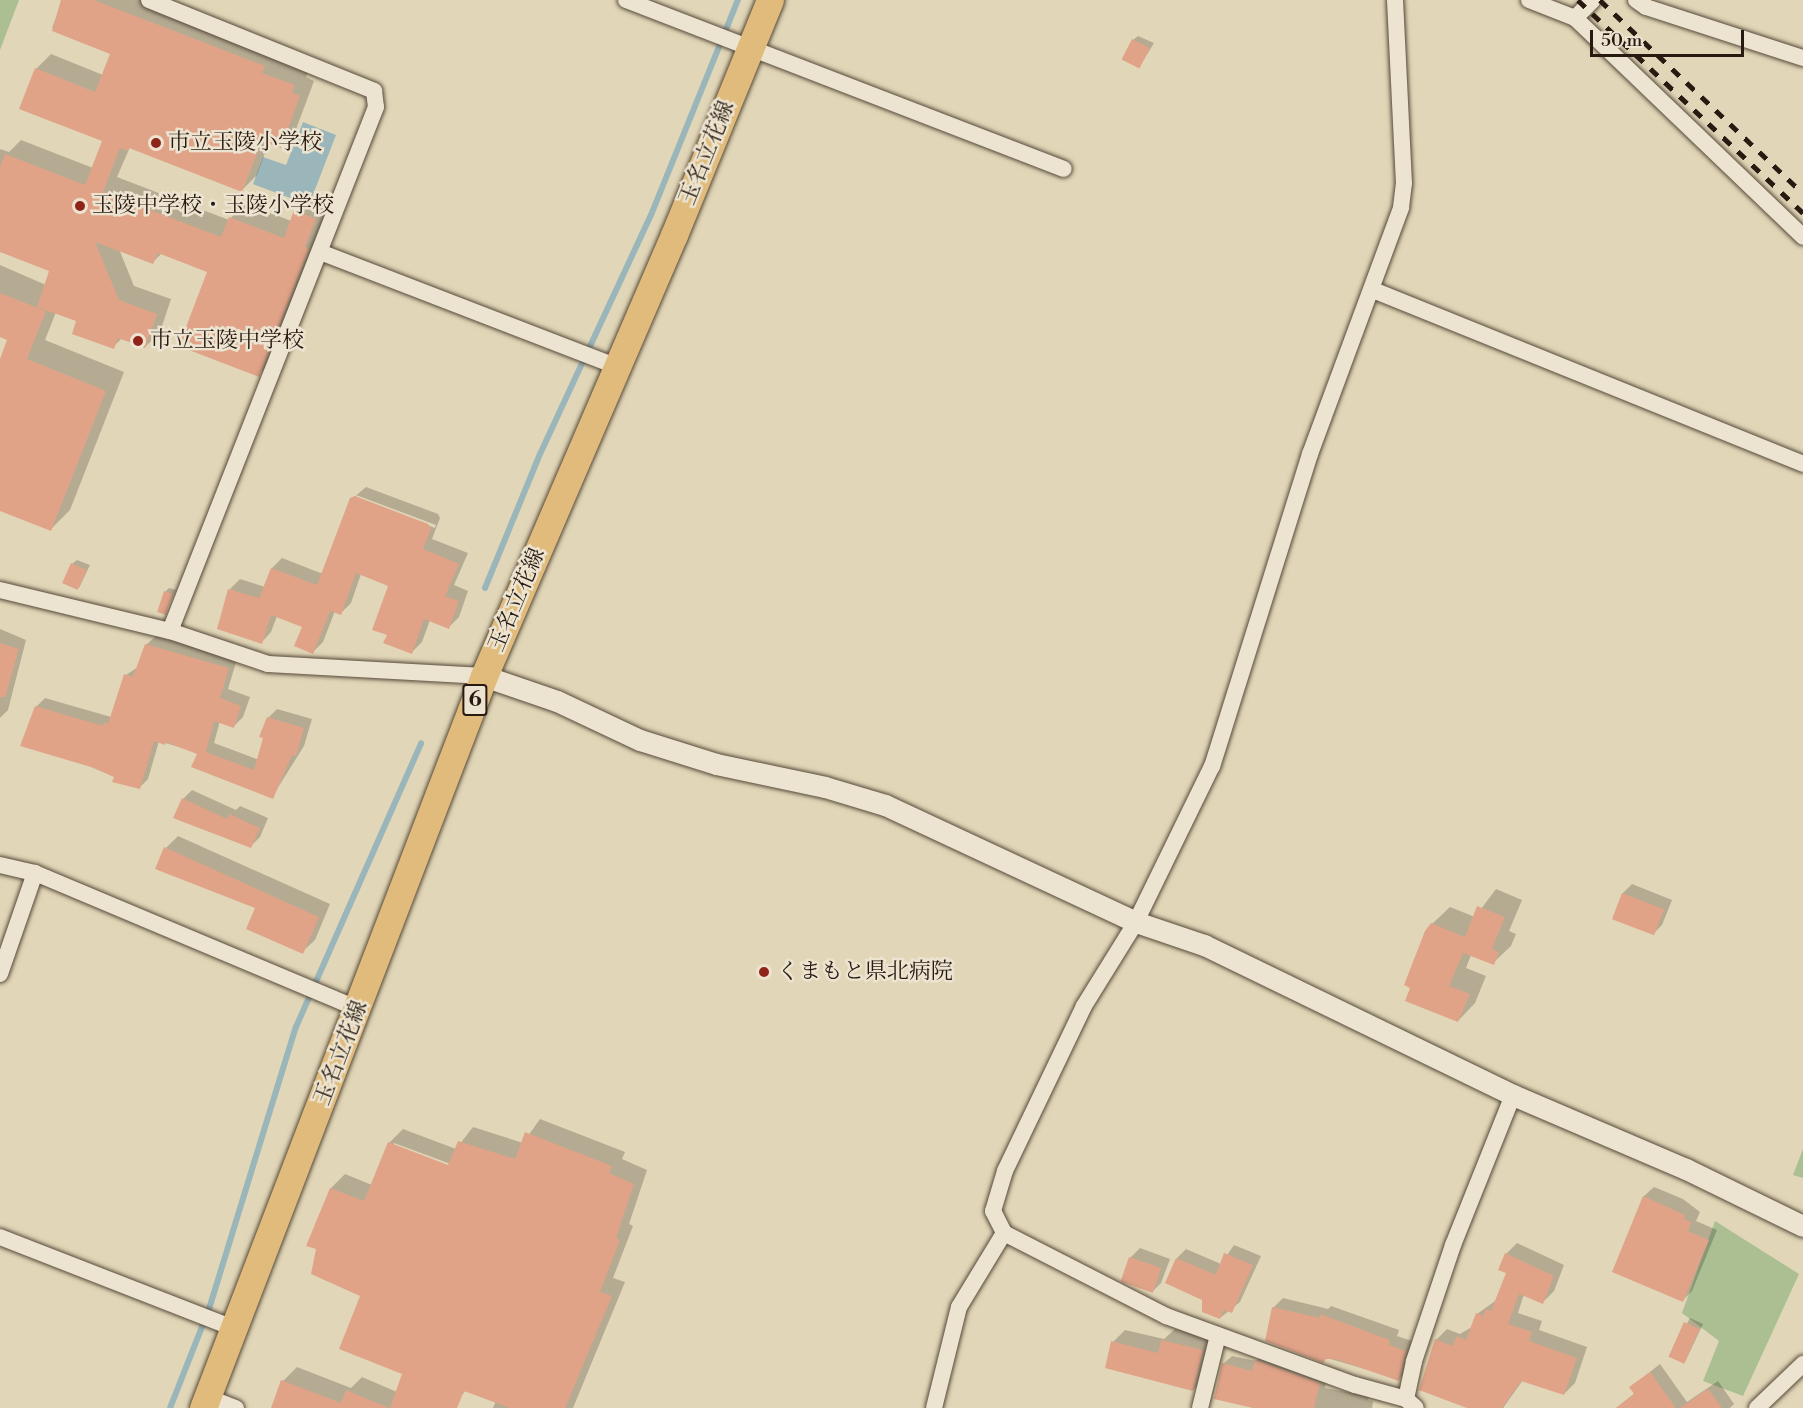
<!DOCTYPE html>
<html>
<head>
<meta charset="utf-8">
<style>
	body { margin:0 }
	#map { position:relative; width:1803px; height:1408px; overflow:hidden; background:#e1d6b7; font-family:"Libre Bodoni","Noto Serif JP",serif }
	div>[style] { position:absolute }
	.green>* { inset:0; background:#acbf93 }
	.water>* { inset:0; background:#9ab6ba }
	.shadow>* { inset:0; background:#0003 }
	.stream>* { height:6px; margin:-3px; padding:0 3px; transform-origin:3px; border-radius:3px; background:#9ab6ba }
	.building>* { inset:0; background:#e0a388; transform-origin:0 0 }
	.roads { filter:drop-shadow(0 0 2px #56493a) drop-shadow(0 0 2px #56493a) }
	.minor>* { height:16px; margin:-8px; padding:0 8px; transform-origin:8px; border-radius:8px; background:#ece4d0 }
	.tertiary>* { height:21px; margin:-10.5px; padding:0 10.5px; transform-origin:10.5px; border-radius:10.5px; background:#ece4d0 }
	.primary>* { height:27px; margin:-13.5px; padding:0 13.5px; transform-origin:13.5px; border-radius:13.5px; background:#e0bb7c }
	.rail>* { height:4.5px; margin-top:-2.25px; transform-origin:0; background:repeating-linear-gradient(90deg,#281a11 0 10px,transparent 0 20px) }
	.dots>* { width:16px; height:16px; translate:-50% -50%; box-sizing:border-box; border:3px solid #ece4d0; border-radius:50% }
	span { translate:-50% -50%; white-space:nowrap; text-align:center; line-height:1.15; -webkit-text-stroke:5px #ece4d0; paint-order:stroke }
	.shield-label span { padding:2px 4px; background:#ece4d0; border:2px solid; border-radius:4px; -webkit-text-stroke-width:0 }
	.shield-label { font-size:21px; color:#281a11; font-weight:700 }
	.poi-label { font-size:22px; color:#281a11 }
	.left { translate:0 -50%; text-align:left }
	.street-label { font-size:22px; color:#281a11 }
	.scale { position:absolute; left:1590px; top:30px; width:154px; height:27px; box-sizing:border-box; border:3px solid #281a11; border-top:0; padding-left:8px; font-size:18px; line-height:21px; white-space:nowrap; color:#281a11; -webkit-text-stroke:4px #ece4d0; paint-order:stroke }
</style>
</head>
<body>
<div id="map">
	<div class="green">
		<i style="clip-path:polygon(0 0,19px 0,0 50px)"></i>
		<i style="clip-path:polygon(1803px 1149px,1803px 1178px,1793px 1175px)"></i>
		<i style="clip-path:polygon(1715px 1221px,1799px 1274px,1743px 1396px,1703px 1381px,1719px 1341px,1682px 1313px)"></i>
	</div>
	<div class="water">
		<i style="clip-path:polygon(303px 122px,336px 135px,309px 205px,253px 184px,263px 157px,286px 165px)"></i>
	</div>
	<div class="shadow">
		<i style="clip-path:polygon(63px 0,147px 0,309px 70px,306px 77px,314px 81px,295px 132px,280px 146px,269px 142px,257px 175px,242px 190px,130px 147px,117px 177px,229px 220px,245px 203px,291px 221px,295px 211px,310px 196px,330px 204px,273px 360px,258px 375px,209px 271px,162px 253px,153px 262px,119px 249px,134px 286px,171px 299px,160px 332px,145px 347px,122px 338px,113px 347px,78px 320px,56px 312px,45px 340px,124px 372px,70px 510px,51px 529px,0 509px,0 363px,9px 339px,0 335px,0 265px,46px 285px,51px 271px,0 251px,0 149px,9px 152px,21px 140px,93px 168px,104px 141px,36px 69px,51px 54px,103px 75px,112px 53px,52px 28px)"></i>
		<i style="clip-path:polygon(1138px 36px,1154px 43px,1140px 66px,1133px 40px)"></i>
		<i style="clip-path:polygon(evenodd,366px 487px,438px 514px,440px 518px,432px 539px,468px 553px,454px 585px,468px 591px,459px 617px,449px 627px,430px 620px,422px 642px,412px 652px,389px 634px,390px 585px,361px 574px,351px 603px,341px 613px,335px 611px,323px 642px,313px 652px,304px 626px,277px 616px,271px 632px,261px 643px,230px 589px,240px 579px,265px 587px,272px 568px,282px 558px,323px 574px,352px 499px,366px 487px,356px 495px,436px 525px,435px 528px,356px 498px,356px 495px)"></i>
		<i style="clip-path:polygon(77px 560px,90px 565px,79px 588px,72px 564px)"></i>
		<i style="clip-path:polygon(169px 588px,176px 590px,165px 612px,165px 592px)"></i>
		<i style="clip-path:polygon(0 629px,26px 640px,8px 710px,0 718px)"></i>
		<i style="clip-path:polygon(156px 636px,237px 659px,228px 689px,250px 697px,243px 717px,234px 726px,220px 721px,214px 743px,259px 760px,268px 718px,277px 709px,312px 719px,304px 746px,272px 797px,199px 753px,159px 741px,148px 779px,139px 788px,91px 766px,36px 707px,45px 698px,111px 717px,126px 675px,138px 667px,146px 645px)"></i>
		<i style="clip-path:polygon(192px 790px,236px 810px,240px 806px,268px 818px,260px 837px,250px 847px,183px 799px)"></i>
		<i style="clip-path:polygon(178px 836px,330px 904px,315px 940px,302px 952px,257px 907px,166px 848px)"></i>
		<i style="clip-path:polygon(1632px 884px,1672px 900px,1662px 925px,1653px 934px,1613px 918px,1623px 893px)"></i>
		<i style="clip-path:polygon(1496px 889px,1522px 900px,1509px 931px,1516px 934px,1511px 946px,1493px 963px,1471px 955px,1466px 968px,1486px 976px,1475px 1003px,1458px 1021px,1432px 924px,1450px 907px,1475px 917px)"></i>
		<i style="clip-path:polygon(evenodd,540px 1119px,625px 1152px,622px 1159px,647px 1170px,629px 1224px,633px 1226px,613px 1278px,625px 1282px,573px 1408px,493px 1408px,496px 1401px,466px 1390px,451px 1408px,272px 1408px,283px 1381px,297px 1367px,351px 1388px,362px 1377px,397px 1392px,404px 1373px,362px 1295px,331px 1188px,345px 1174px,372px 1185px,389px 1143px,403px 1129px,456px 1149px,473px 1127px,523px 1143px,540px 1119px,394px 1143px,456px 1166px,455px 1169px,394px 1146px,394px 1143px)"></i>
		<i style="clip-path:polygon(1654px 1187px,1683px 1199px,1700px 1212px,1696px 1221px,1717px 1230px,1692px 1291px,1683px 1300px,1614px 1271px,1644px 1196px)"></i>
		<i style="clip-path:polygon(1517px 1243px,1564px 1265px,1554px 1291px,1543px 1302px,1524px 1294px,1518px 1313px,1542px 1321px,1539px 1330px,1587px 1347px,1575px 1383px,1564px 1394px,1523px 1380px,1503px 1408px,1471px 1408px,1436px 1340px,1447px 1329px,1460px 1334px,1472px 1327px,1477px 1314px,1498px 1299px,1508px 1272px,1506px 1254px)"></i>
		<i style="clip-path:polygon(1234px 1245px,1261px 1256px,1240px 1302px,1220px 1318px,1177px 1258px,1186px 1249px,1221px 1264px)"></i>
		<i style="clip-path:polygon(1140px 1248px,1170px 1259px,1161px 1283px,1152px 1292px,1122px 1280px,1131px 1257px)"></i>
		<i style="clip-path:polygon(1283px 1298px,1328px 1309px,1331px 1306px,1399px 1330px,1397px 1336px,1415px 1342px,1408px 1370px,1399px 1379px,1327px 1358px,1324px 1361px,1273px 1308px)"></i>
		<i style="clip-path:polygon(1690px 1318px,1703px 1324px,1685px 1362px,1670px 1355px)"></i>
		<i style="clip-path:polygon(1175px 1329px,1215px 1338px,1205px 1377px,1193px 1390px,1113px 1342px,1125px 1330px,1164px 1339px)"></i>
		<i style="clip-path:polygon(1264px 1352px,1327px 1375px,1325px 1388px,1369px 1396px,1368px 1400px,1373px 1401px,1372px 1408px,1264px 1408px,1223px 1364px,1232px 1356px,1256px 1361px)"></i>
		<i style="clip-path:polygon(1660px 1364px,1687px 1402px,1718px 1381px,1734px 1404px,1730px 1408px,1616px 1408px,1635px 1393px,1631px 1387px)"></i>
	</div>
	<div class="stream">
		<i style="left:485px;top:588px;width:145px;rotate:-67.7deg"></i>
		<i style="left:540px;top:454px;width:264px;rotate:-65.1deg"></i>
		<i style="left:651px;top:215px;width:232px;rotate:-68deg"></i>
		<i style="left:170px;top:1408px;width:106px;rotate:-68.5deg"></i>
		<i style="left:209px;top:1309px;width:295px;rotate:-72.9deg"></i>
		<i style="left:296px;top:1027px;width:310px;rotate:-66.2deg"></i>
	</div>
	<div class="building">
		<i style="clip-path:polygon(61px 0,94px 0,265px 66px,262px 73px,295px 85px,292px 92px,300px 96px,281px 148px,262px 141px,242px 192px,129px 148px,128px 151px,120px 148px,103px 192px,221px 237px,229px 217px,284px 238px,294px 210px,316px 219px,305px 247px,309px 248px,259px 377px,189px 350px,191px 343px,181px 340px,207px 272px,158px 253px,153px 264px,95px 242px,119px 300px,157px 314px,145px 348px,118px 338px,114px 349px,72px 334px,76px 321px,37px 307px,49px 271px,0 252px,0 167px,5px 154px,85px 185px,102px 141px,19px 109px,35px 68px,95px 92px,110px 54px,52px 31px)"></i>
		<i style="left:1132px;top:39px;width:20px;height:23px;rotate:27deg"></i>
		<i style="clip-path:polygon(0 293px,46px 311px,27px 359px,106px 391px,51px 531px,0 511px,0 359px,7px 340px,0 337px)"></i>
		<i style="clip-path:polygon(355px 496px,428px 524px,431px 529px,423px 549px,459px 564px,445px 596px,459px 601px,449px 629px,424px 619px,412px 654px,383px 643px,387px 635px,372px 630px,388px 586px,356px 573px,341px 615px,330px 611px,313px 654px,294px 646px,302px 627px,271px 615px,262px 644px,217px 629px,228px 589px,259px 598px,271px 568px,317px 585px,350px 498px)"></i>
		<i style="left:71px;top:563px;width:17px;height:22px;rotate:24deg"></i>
		<i style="left:164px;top:591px;width:9px;height:22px;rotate:18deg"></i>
		<i style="clip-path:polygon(0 643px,19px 649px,5px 697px,0 697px)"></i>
		<i style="clip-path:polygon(145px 644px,229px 668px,220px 698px,241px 706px,234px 728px,214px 721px,206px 752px,254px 770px,263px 738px,259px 737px,267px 717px,304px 728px,296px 756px,292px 755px,273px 799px,191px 767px,197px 754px,166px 742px,165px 745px,154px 741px,140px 789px,112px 782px,114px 777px,91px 767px,20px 746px,35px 706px,103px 726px,104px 722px,108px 724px,124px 674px,133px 677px)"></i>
		<i style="clip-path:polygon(182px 798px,227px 819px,229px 814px,260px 828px,251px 848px,173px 818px)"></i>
		<i style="clip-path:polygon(164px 847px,319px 917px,303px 954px,246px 929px,255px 908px,155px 869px)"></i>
		<i style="left:1622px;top:893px;width:45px;height:28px;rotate:21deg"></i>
		<i style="clip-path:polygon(1477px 906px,1505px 917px,1492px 949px,1499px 952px,1494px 965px,1463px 953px,1449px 986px,1470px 994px,1458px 1022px,1405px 1001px,1410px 988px,1404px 985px,1425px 931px,1431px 923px,1465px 937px)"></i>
		<i style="clip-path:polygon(525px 1132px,612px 1166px,609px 1173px,634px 1184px,616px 1238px,620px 1240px,600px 1292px,612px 1296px,565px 1408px,510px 1408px,464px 1391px,457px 1408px,390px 1408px,402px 1374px,339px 1349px,360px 1296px,311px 1274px,316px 1249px,306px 1246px,330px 1188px,364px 1201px,388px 1142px,448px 1165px,458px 1141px,515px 1159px)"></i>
		<i style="clip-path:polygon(1643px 1196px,1685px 1215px,1684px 1219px,1691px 1222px,1688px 1231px,1709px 1240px,1683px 1302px,1612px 1272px)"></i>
		<i style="clip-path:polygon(1224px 1253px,1253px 1265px,1232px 1313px,1224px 1310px,1220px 1319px,1202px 1312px,1202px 1300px,1165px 1283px,1176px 1258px,1216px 1275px)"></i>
		<i style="clip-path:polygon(1505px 1253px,1554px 1276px,1543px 1304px,1519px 1294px,1508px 1324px,1532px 1332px,1529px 1341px,1577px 1358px,1564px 1395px,1521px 1381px,1502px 1408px,1467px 1408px,1419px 1390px,1435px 1339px,1452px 1346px,1457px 1336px,1466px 1340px,1476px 1313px,1483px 1316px,1486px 1309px,1491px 1311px,1506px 1273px,1498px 1270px)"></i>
		<i style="left:1129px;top:1257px;width:34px;height:26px;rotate:19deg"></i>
		<i style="clip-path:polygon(1272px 1307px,1320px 1318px,1320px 1314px,1390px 1340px,1389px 1345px,1406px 1351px,1399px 1381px,1335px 1359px,1325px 1359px,1324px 1363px,1265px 1341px)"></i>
		<i style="left:1684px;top:1322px;width:17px;height:38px;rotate:24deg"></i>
		<i style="clip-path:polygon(1161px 1340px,1203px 1350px,1193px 1391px,1105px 1368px,1111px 1341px,1158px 1353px)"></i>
		<i style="clip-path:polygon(1255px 1360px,1320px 1383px,1314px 1408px,1253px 1408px,1214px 1399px,1222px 1363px,1252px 1371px)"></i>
		<i style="clip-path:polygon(1650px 1372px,1676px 1408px,1616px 1408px,1634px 1394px,1629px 1387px)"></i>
		<i style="clip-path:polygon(281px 1380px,341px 1403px,346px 1390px,389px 1408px,271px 1408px)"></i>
		<i style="clip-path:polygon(1708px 1389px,1722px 1408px,1680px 1408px)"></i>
	</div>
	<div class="roads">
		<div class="minor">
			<i style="left:149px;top:0;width:243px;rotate:22deg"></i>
			<i style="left:374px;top:91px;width:16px;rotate:83deg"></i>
			<i style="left:376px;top:107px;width:563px;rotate:111.46deg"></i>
			<i style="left:626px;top:0;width:469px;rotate:21.1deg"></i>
			<i style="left:1395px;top:0;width:183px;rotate:87.2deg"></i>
			<i style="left:1404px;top:183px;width:25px;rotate:97deg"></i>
			<i style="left:1401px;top:208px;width:262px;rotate:110.3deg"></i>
			<i style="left:1310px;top:454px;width:327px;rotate:107.4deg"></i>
			<i style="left:1212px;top:766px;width:174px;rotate:116deg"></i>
			<i style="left:1136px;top:922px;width:99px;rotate:121.8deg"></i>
			<i style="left:1084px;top:1006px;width:183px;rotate:115.6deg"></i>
			<i style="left:1005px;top:1171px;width:42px;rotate:106.7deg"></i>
			<i style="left:993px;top:1211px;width:25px;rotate:63deg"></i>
			<i style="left:1004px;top:1233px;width:182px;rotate:27.1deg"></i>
			<i style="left:1166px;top:1316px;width:201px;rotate:20.1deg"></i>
			<i style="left:1355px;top:1385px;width:53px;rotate:15.4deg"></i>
			<i style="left:1406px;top:1399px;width:13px;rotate:42deg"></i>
			<i style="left:1529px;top:0;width:49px;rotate:21.4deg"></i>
			<i style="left:1575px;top:18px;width:316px;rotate:43.8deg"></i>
			<i style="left:1636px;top:0;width:12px;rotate:35deg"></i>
			<i style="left:1646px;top:7px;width:165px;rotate:18deg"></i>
			<i style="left:1575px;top:18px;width:25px;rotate:-45deg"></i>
			<i style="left:320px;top:252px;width:316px;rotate:21.1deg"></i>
			<i style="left:1373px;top:290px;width:464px;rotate:22deg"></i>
			<i style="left:0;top:590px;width:175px;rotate:13.6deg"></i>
			<i style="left:170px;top:631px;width:103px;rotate:18.6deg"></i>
			<i style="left:268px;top:664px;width:216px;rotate:3.2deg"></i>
			<i style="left:0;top:865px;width:36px;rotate:13deg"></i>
			<i style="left:35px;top:873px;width:350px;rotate:22.8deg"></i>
			<i style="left:0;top:974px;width:107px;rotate:-70.9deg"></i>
			<i style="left:0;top:1237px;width:250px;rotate:21.3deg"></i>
			<i style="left:207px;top:1397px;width:31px;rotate:21deg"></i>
			<i style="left:1406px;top:1399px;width:39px;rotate:-78deg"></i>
			<i style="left:1414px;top:1361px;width:122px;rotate:-71.4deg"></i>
			<i style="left:1453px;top:1245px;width:162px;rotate:-68.2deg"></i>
			<i style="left:934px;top:1408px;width:104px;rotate:-76.1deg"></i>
			<i style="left:959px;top:1307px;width:87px;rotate:-58.7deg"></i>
			<i style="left:1200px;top:1408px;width:75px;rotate:-76.1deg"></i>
			<i style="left:1757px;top:1408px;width:64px;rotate:-43.7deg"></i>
		</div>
		<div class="tertiary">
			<i style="left:484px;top:676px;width:77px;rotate:18.9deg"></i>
			<i style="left:557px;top:701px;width:92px;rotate:25.2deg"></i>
			<i style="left:640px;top:740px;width:80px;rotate:17.5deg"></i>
			<i style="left:716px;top:764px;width:111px;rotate:11.9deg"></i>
			<i style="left:825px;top:787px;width:63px;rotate:16.7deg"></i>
			<i style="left:885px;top:805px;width:277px;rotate:25deg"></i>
			<i style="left:1136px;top:922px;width:72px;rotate:18.7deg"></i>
			<i style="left:1204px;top:945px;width:343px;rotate:25.9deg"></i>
			<i style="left:1513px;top:1095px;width:188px;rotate:23.2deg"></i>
			<i style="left:1686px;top:1169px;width:130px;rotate:26deg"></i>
		</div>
		<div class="primary">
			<i style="left:203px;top:1408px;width:784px;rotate:-69deg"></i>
			<i style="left:484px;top:676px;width:480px;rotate:-66.7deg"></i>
			<i style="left:674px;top:235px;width:254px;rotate:-67.8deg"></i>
		</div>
	</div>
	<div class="rail">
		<i style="left:1578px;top:0;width:310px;rotate:43.4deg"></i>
		<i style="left:1600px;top:0;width:280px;rotate:43.6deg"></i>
	</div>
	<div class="dots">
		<i style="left:156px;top:143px;background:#8f2418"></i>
		<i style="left:80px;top:206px;background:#8f2418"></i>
		<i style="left:138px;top:341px;background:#8f2418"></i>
		<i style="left:764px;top:972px;background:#8f2418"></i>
	</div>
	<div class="shield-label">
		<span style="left:475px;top:700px">6</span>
	</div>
	<div class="poi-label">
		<span class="left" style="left:168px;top:143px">市立玉陵小学校</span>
		<span class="left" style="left:92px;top:206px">玉陵中学校・玉陵小学校</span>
		<span class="left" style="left:150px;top:341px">市立玉陵中学校</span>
		<span class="left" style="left:777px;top:972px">くまもと県北病院</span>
	</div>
	<div class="street-label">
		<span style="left:707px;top:153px;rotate:-68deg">玉名立花線</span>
		<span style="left:517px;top:600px;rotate:-67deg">玉名立花線</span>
		<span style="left:341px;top:1053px;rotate:-69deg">玉名立花線</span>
	</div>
	<div class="scale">50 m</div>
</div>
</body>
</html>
